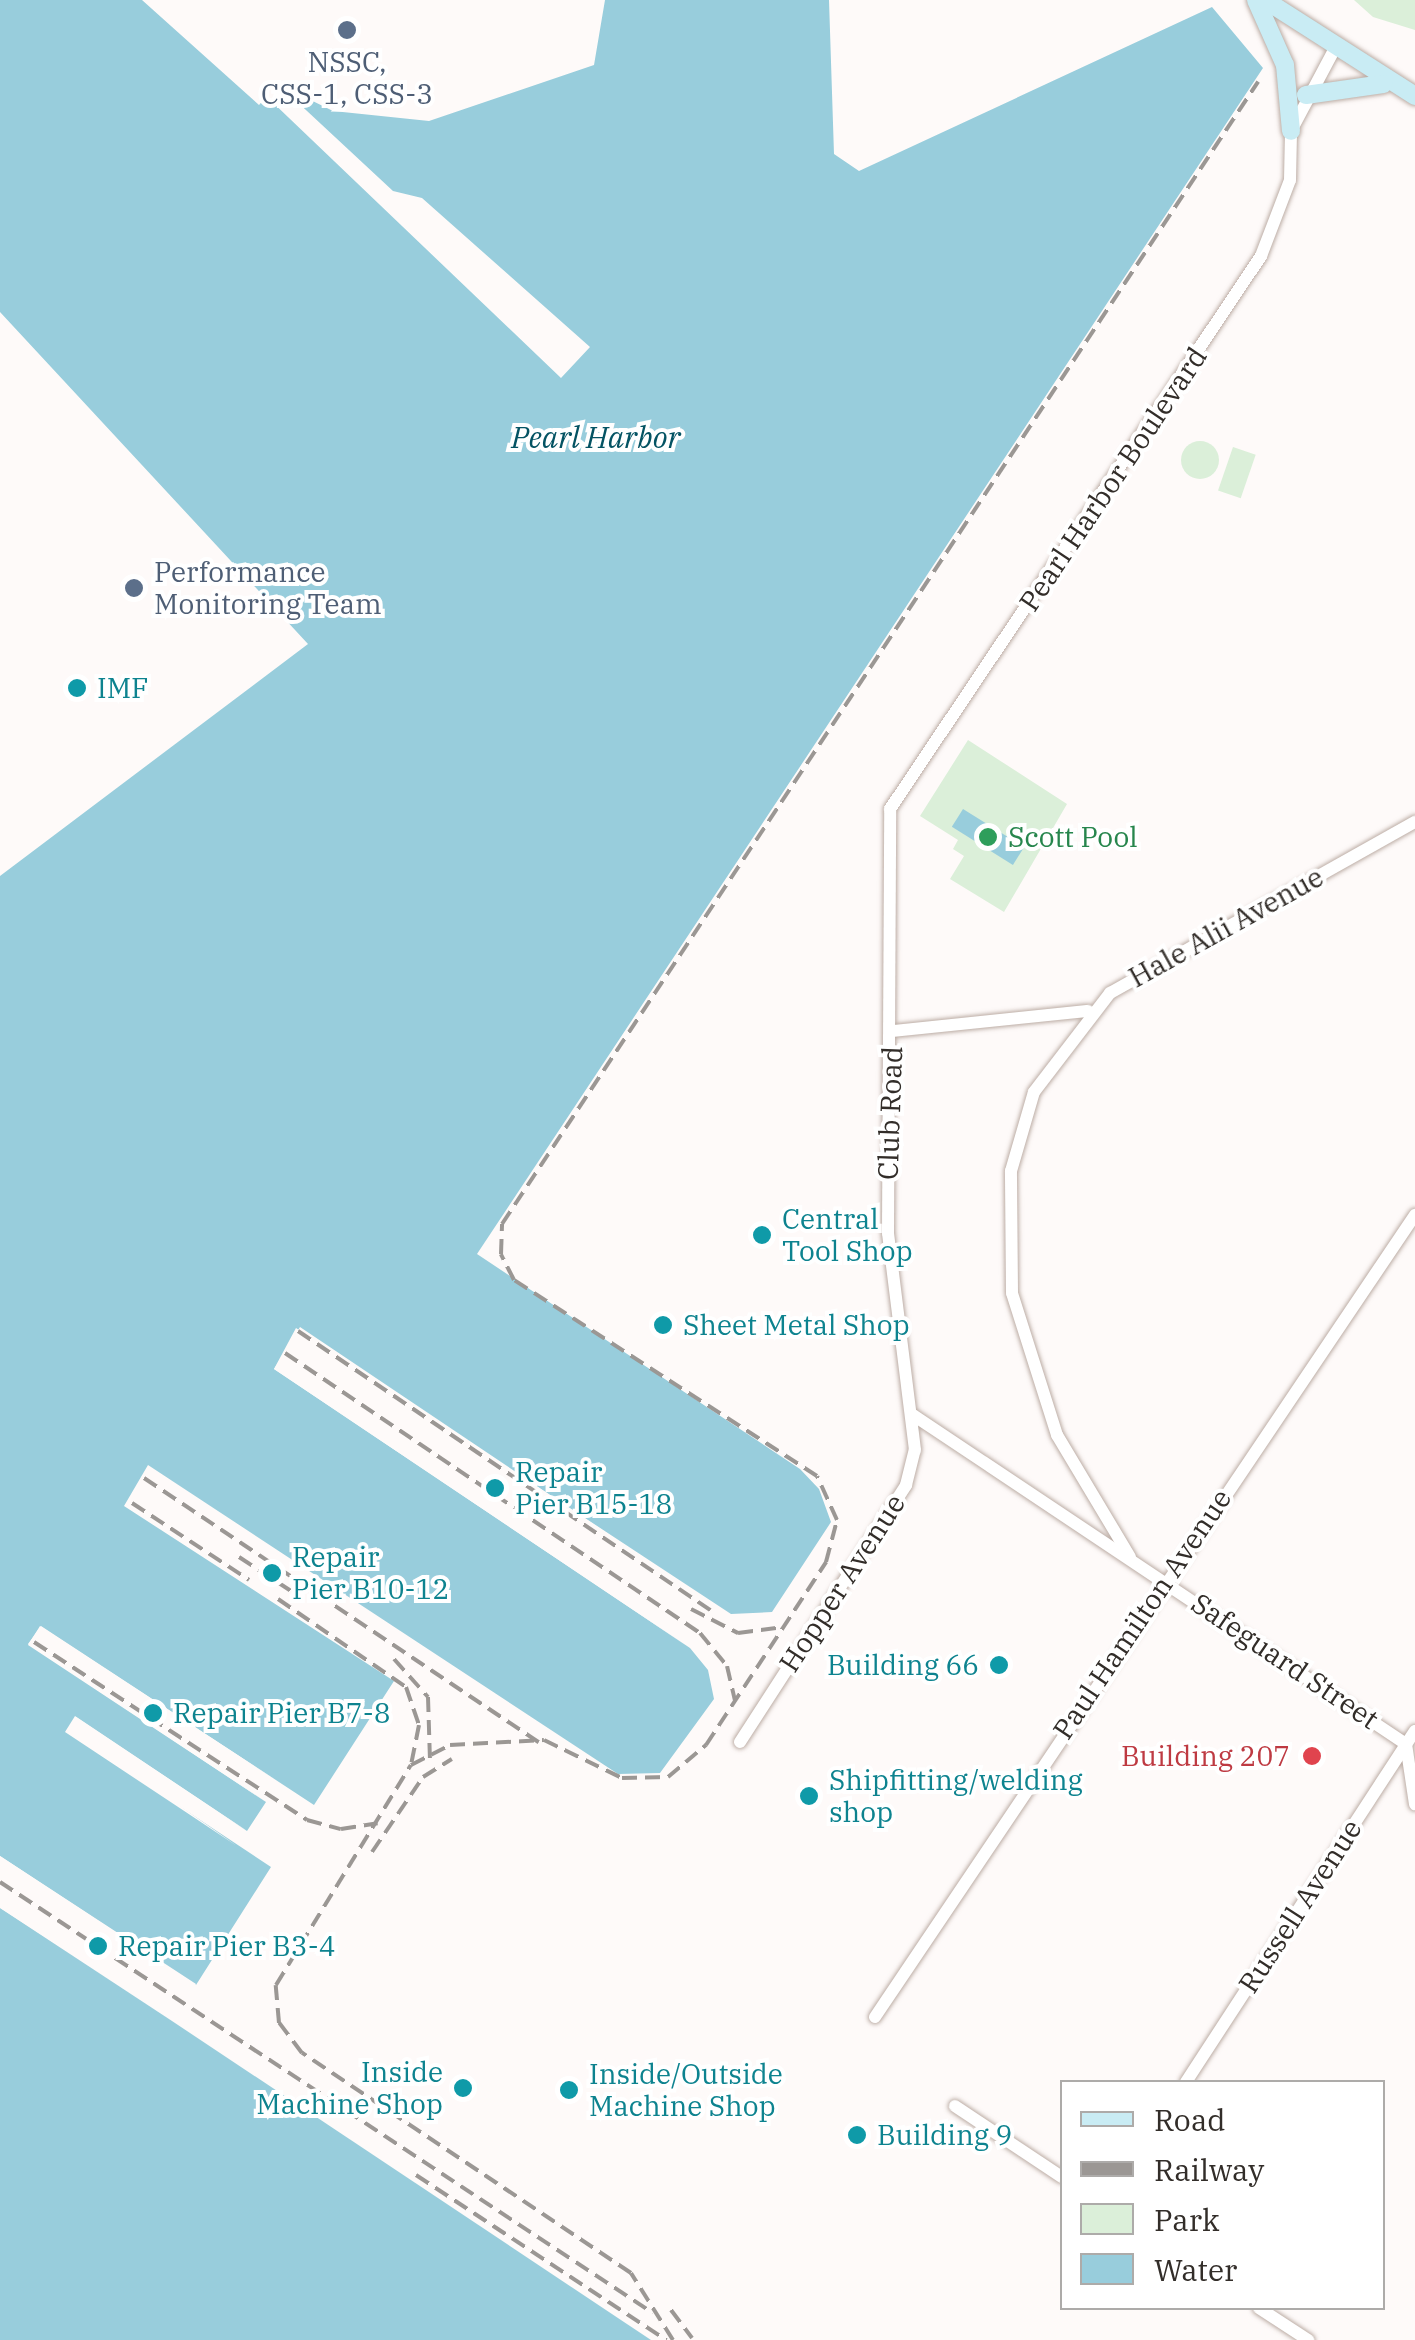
<!DOCTYPE html>
<html>
<head>
<meta charset="utf-8">
<style>
	body { margin:0 }
	#map { position:relative; width:1415px; height:2340px; overflow:hidden; background:#fefaf9; font-family:"IBM Plex Serif",serif }
	div>[style] { position:absolute }
	.green>* { inset:0; background:#dbefd9; transform-origin:0 0 }
	.round { border-radius:50% }
	.water>* { inset:0; background:#98cddc; transform-origin:0 0 }
	.pier>* { inset:0; background:#fefaf9; transform-origin:0 0 }
	.roads { filter:drop-shadow(0 0 2px #bcada5) drop-shadow(0 0 2px #bcada5) }
	.street>* { height:12px; margin:-6px; padding:0 6px; transform-origin:6px; border-radius:6px; background:#fff }
	.secondary>* { height:18px; margin:-9px; padding:0 9px; transform-origin:9px; border-radius:9px; background:#c9ecf4 }
	.rail>* { height:4px; margin-top:-2px; transform-origin:0; background:repeating-linear-gradient(90deg,#9b9794 0 15px,transparent 0 23px) }
	.dots>* { width:28px; height:28px; translate:-50% -50%; box-sizing:border-box; border:5px solid #fff; border-radius:50% }
	span { translate:-50% -50%; white-space:nowrap; text-align:center; line-height:1.15; -webkit-text-stroke:8px #fff; paint-order:stroke }
	.service-label { font-size:28px; color:#4e5e75 }
	.left { translate:0 -50%; text-align:left }
	.street-label { font-size:28px; color:#322d29 }
	.culture-label { font-size:28px; color:#0d838f }
	.right { translate:-100% -50%; text-align:right }
	.leisure-label { font-size:28px; color:#27864d }
	.health-label { font-size:28px; color:#be3a42 }
	.water-label { font-size:30px; color:#045363; font-style:italic }
	.legend { position:absolute; left:1060px; top:2080px; width:325px; height:230px; box-sizing:border-box; background:#fff; border:2px solid #adaba9; margin:0; padding:12px 18px; list-style:none; font-size:30px; color:#322d29 }
	.legend li { display:flex; align-items:center; gap:20px; height:50px }
	.legend b { width:50px; border:2px solid #adaba9 }
</style>
</head>
<body>
<div id="map">
	<div class="green">
		<i style="clip-path:polygon(1354px 0,1415px 0,1415px 30px,1373px 17px)"></i>
		<i class="round" style="left:1181px;top:441px;width:38px;height:38px"></i>
		<i style="left:1233px;top:447px;width:24px;height:46px;rotate:19deg"></i>
		<i style="clip-path:polygon(968px 740px,1067px 804px,1004px 912px,950px 879px,964px 856px,953px 849px,958px 840px,920px 816px)"></i>
	</div>
	<div class="water">
		<i style="clip-path:polygon(0 0,142px 0,259px 105px,278px 84px,333px 111px,429px 121px,594px 65px,605px 0,829px 0,834px 154px,859px 171px,1212px 7px,1263px 68px,477px 1254px,800px 1469px,819px 1489px,831px 1522px,772px 1612px,731px 1614px,296px 1328px,274px 1369px,690px 1648px,708px 1670px,714px 1699px,660px 1773px,618px 1774px,148px 1465px,124px 1506px,394px 1681px,314px 1805px,41px 1626px,28px 1644px,266px 1802px,247px 1831px,76px 1717px,66px 1731px,271px 1867px,196px 1985px,0 1856px,0 876px,308px 644px,0 312px)"></i>
		<i style="left:963px;top:809px;width:72px;height:21px;rotate:32deg"></i>
		<i style="clip-path:polygon(0 1908px,172px 2021px,651px 2340px,0 2340px)"></i>
	</div>
	<div class="pier">
		<i style="clip-path:polygon(278px 84px,393px 191px,422px 198px,590px 347px,561px 378px,266px 96px)"></i>
		<i style="clip-path:polygon(300px 1327px,717px 1607px,299px 1332px,278px 1366px,690px 1648px,274px 1369px)"></i>
		<i style="clip-path:polygon(40px 1626px,279px 1782px,42px 1633px,35px 1643px,266px 1802px,28px 1645px)"></i>
		<i style="clip-path:polygon(75px 1716px,247px 1831px,77px 1723px,72px 1730px,237px 1846px,65px 1732px)"></i>
		<i style="clip-path:polygon(0 1856px,196px 1984px,193px 1989px,0 1862px)"></i>
		<i style="left:2px;top:1903px;width:207px;height:5px;rotate:33deg"></i>
	</div>
	<div class="roads">
		<div class="street">
			<i style="left:893px;top:1031px;width:196px;rotate:-5.9deg"></i>
			<i style="left:913px;top:1415px;width:593px;rotate:33.72deg"></i>
			<i style="left:1130px;top:1557px;width:142px;rotate:-120.9deg"></i>
			<i style="left:1057px;top:1435px;width:149px;rotate:-107.6deg"></i>
			<i style="left:1012px;top:1293px;width:122px;rotate:-90.5deg"></i>
			<i style="left:1011px;top:1171px;width:82px;rotate:-73.8deg"></i>
			<i style="left:1034px;top:1092px;width:125px;rotate:-52.5deg"></i>
			<i style="left:1110px;top:993px;width:350px;rotate:-29.3deg"></i>
			<i style="left:740px;top:1742px;width:306px;rotate:-57.1deg"></i>
			<i style="left:906px;top:1485px;width:36px;rotate:-76deg"></i>
			<i style="left:915px;top:1450px;width:219px;rotate:-97.1deg"></i>
			<i style="left:888px;top:1233px;width:424px;rotate:-89.7deg"></i>
			<i style="left:890px;top:809px;width:666px;rotate:-56.14deg"></i>
			<i style="left:1261px;top:256px;width:81px;rotate:-69.1deg"></i>
			<i style="left:1290px;top:180px;width:49px;rotate:-88.8deg"></i>
			<i style="left:1291px;top:131px;width:89px;rotate:-62deg"></i>
			<i style="left:1406px;top:1744px;width:61px;rotate:81.5deg"></i>
			<i style="left:875px;top:2017px;width:967px;rotate:-56.05deg"></i>
			<i style="left:1186px;top:2082px;width:419px;rotate:-56.9deg"></i>
			<i style="left:955px;top:2106px;width:128px;rotate:33.6deg"></i>
			<i style="left:1259px;top:2308px;width:59px;rotate:33.1deg"></i>
		</div>
		<div class="secondary">
			<i style="left:1256px;top:0;width:71px;rotate:66deg"></i>
			<i style="left:1285px;top:65px;width:66px;rotate:84.8deg"></i>
			<i style="left:1265px;top:0;width:178px;rotate:32.6deg"></i>
			<i style="left:1306px;top:95px;width:78px;rotate:-8.1deg"></i>
		</div>
	</div>
	<div class="rail">
		<i style="left:298px;top:1331px;width:498px;rotate:34.1deg"></i>
		<i style="left:285px;top:1353px;width:501px;rotate:34.01deg"></i>
		<i style="left:700px;top:1633px;width:43px;rotate:50.7deg"></i>
		<i style="left:727px;top:1666px;width:35px;rotate:77deg"></i>
		<i style="left:144px;top:1478px;width:475px;rotate:33.8deg"></i>
		<i style="left:132px;top:1503px;width:140px;rotate:33.3deg"></i>
		<i style="left:239px;top:1557px;width:75px;rotate:33.1deg"></i>
		<i style="left:278px;top:1599px;width:155px;rotate:34.5deg"></i>
		<i style="left:406px;top:1687px;width:40px;rotate:71.1deg"></i>
		<i style="left:419px;top:1725px;width:41px;rotate:101.3deg"></i>
		<i style="left:691px;top:1609px;width:53px;rotate:27.1deg"></i>
		<i style="left:738px;top:1633px;width:46px;rotate:-7.4deg"></i>
		<i style="left:34px;top:1642px;width:326px;rotate:33.1deg"></i>
		<i style="left:307px;top:1820px;width:35px;rotate:15deg"></i>
		<i style="left:341px;top:1829px;width:37px;rotate:-9deg"></i>
		<i style="left:394px;top:1659px;width:51px;rotate:48.2deg"></i>
		<i style="left:428px;top:1697px;width:62px;rotate:88.2deg"></i>
		<i style="left:372px;top:1852px;width:91px;rotate:-55.8deg"></i>
		<i style="left:423px;top:1777px;width:34px;rotate:-32deg"></i>
		<i style="left:0;top:1882px;width:782px;rotate:33.43deg"></i>
		<i style="left:416px;top:2175px;width:300px;rotate:33.4deg"></i>
		<i style="left:671px;top:2310px;width:35px;rotate:53deg"></i>
		<i style="left:673px;top:2340px;width:79px;rotate:-122.1deg"></i>
		<i style="left:631px;top:2273px;width:396px;rotate:-146.2deg"></i>
		<i style="left:302px;top:2053px;width:38px;rotate:-127deg"></i>
		<i style="left:279px;top:2023px;width:38px;rotate:-95deg"></i>
		<i style="left:276px;top:1985px;width:258px;rotate:-58.5deg"></i>
		<i style="left:411px;top:1765px;width:44px;rotate:-27.1deg"></i>
		<i style="left:450px;top:1745px;width:94px;rotate:-3deg"></i>
		<i style="left:544px;top:1740px;width:87px;rotate:26deg"></i>
		<i style="left:622px;top:1778px;width:46px;rotate:-1.2deg"></i>
		<i style="left:668px;top:1777px;width:50px;rotate:-40.1deg"></i>
		<i style="left:706px;top:1745px;width:219px;rotate:-56.7deg"></i>
		<i style="left:826px;top:1562px;width:43px;rotate:-75.3deg"></i>
		<i style="left:837px;top:1520px;width:48px;rotate:-114.4deg"></i>
		<i style="left:817px;top:1476px;width:361px;rotate:-147.1deg"></i>
		<i style="left:514px;top:1280px;width:29px;rotate:-117deg"></i>
		<i style="left:501px;top:1254px;width:30px;rotate:-88deg"></i>
		<i style="left:502px;top:1224px;width:1370px;rotate:-56.5deg"></i>
	</div>
	<div class="dots">
		<i style="left:347px;top:30px;background:#5c6f8a"></i>
		<i style="left:134px;top:588px;background:#5c6f8a"></i>
		<i style="left:77px;top:688px;background:#0f9aa8"></i>
		<i style="left:988px;top:837px;background:#2e9e5b"></i>
		<i style="left:762px;top:1235px;background:#0f9aa8"></i>
		<i style="left:663px;top:1325px;background:#0f9aa8"></i>
		<i style="left:495px;top:1488px;background:#0f9aa8"></i>
		<i style="left:272px;top:1573px;background:#0f9aa8"></i>
		<i style="left:999px;top:1665px;background:#0f9aa8"></i>
		<i style="left:153px;top:1713px;background:#0f9aa8"></i>
		<i style="left:1312px;top:1756px;background:#e0444e"></i>
		<i style="left:809px;top:1796px;background:#0f9aa8"></i>
		<i style="left:98px;top:1946px;background:#0f9aa8"></i>
		<i style="left:463px;top:2088px;background:#0f9aa8"></i>
		<i style="left:569px;top:2090px;background:#0f9aa8"></i>
		<i style="left:857px;top:2135px;background:#0f9aa8"></i>
	</div>
	<div class="service-label">
		<span style="left:347px;top:78px">NSSC,<br>CSS-1, CSS-3</span>
		<span class="left" style="left:154px;top:588px">Performance<br>Monitoring Team</span>
	</div>
	<div class="street-label">
		<span style="left:1113px;top:479px;rotate:-56deg">Pearl Harbor Boulevard</span>
		<span style="left:1226px;top:927px;rotate:-29deg">Hale Alii Avenue</span>
		<span style="left:890px;top:1113px;rotate:-88deg">Club Road</span>
		<span style="left:842px;top:1583px;rotate:-57deg">Hopper Avenue</span>
		<span style="left:1142px;top:1614px;rotate:-56deg">Paul Hamilton Avenue</span>
		<span style="left:1285px;top:1661px;rotate:34deg">Safeguard Street</span>
		<span style="left:1300px;top:1906px;rotate:-57deg">Russell Avenue</span>
	</div>
	<div class="culture-label">
		<span class="left" style="left:97px;top:688px">IMF</span>
		<span class="left" style="left:782px;top:1235px">Central<br>Tool Shop</span>
		<span class="left" style="left:683px;top:1325px">Sheet Metal Shop</span>
		<span class="left" style="left:515px;top:1488px">Repair<br>Pier B15-18</span>
		<span class="left" style="left:292px;top:1573px">Repair<br>Pier B10-12</span>
		<span class="right" style="left:979px;top:1665px">Building 66</span>
		<span class="left" style="left:173px;top:1713px">Repair Pier B7-8</span>
		<span class="left" style="left:829px;top:1796px">Shipfitting/welding<br>shop</span>
		<span class="left" style="left:118px;top:1946px">Repair Pier B3-4</span>
		<span class="right" style="left:443px;top:2088px">Inside<br>Machine Shop</span>
		<span class="left" style="left:589px;top:2090px">Inside/Outside<br>Machine Shop</span>
		<span class="left" style="left:877px;top:2135px">Building 9</span>
	</div>
	<div class="leisure-label">
		<span class="left" style="left:1008px;top:837px">Scott Pool</span>
	</div>
	<div class="health-label">
		<span class="right" style="left:1290px;top:1756px">Building 207</span>
	</div>
	<div class="water-label">
		<span style="left:596px;top:437px">Pearl Harbor</span>
	</div>
	<ul class="legend">
	<li><b style="height:12px;background:#c9ecf4"></b>Road</li>
	<li><b style="height:12px;background:#9b9794"></b>Railway</li>
	<li><b style="height:28px;background:#dbefd9"></b>Park</li>
	<li><b style="height:28px;background:#98cddc"></b>Water</li>
	</ul>
</div>
</body>
</html>
